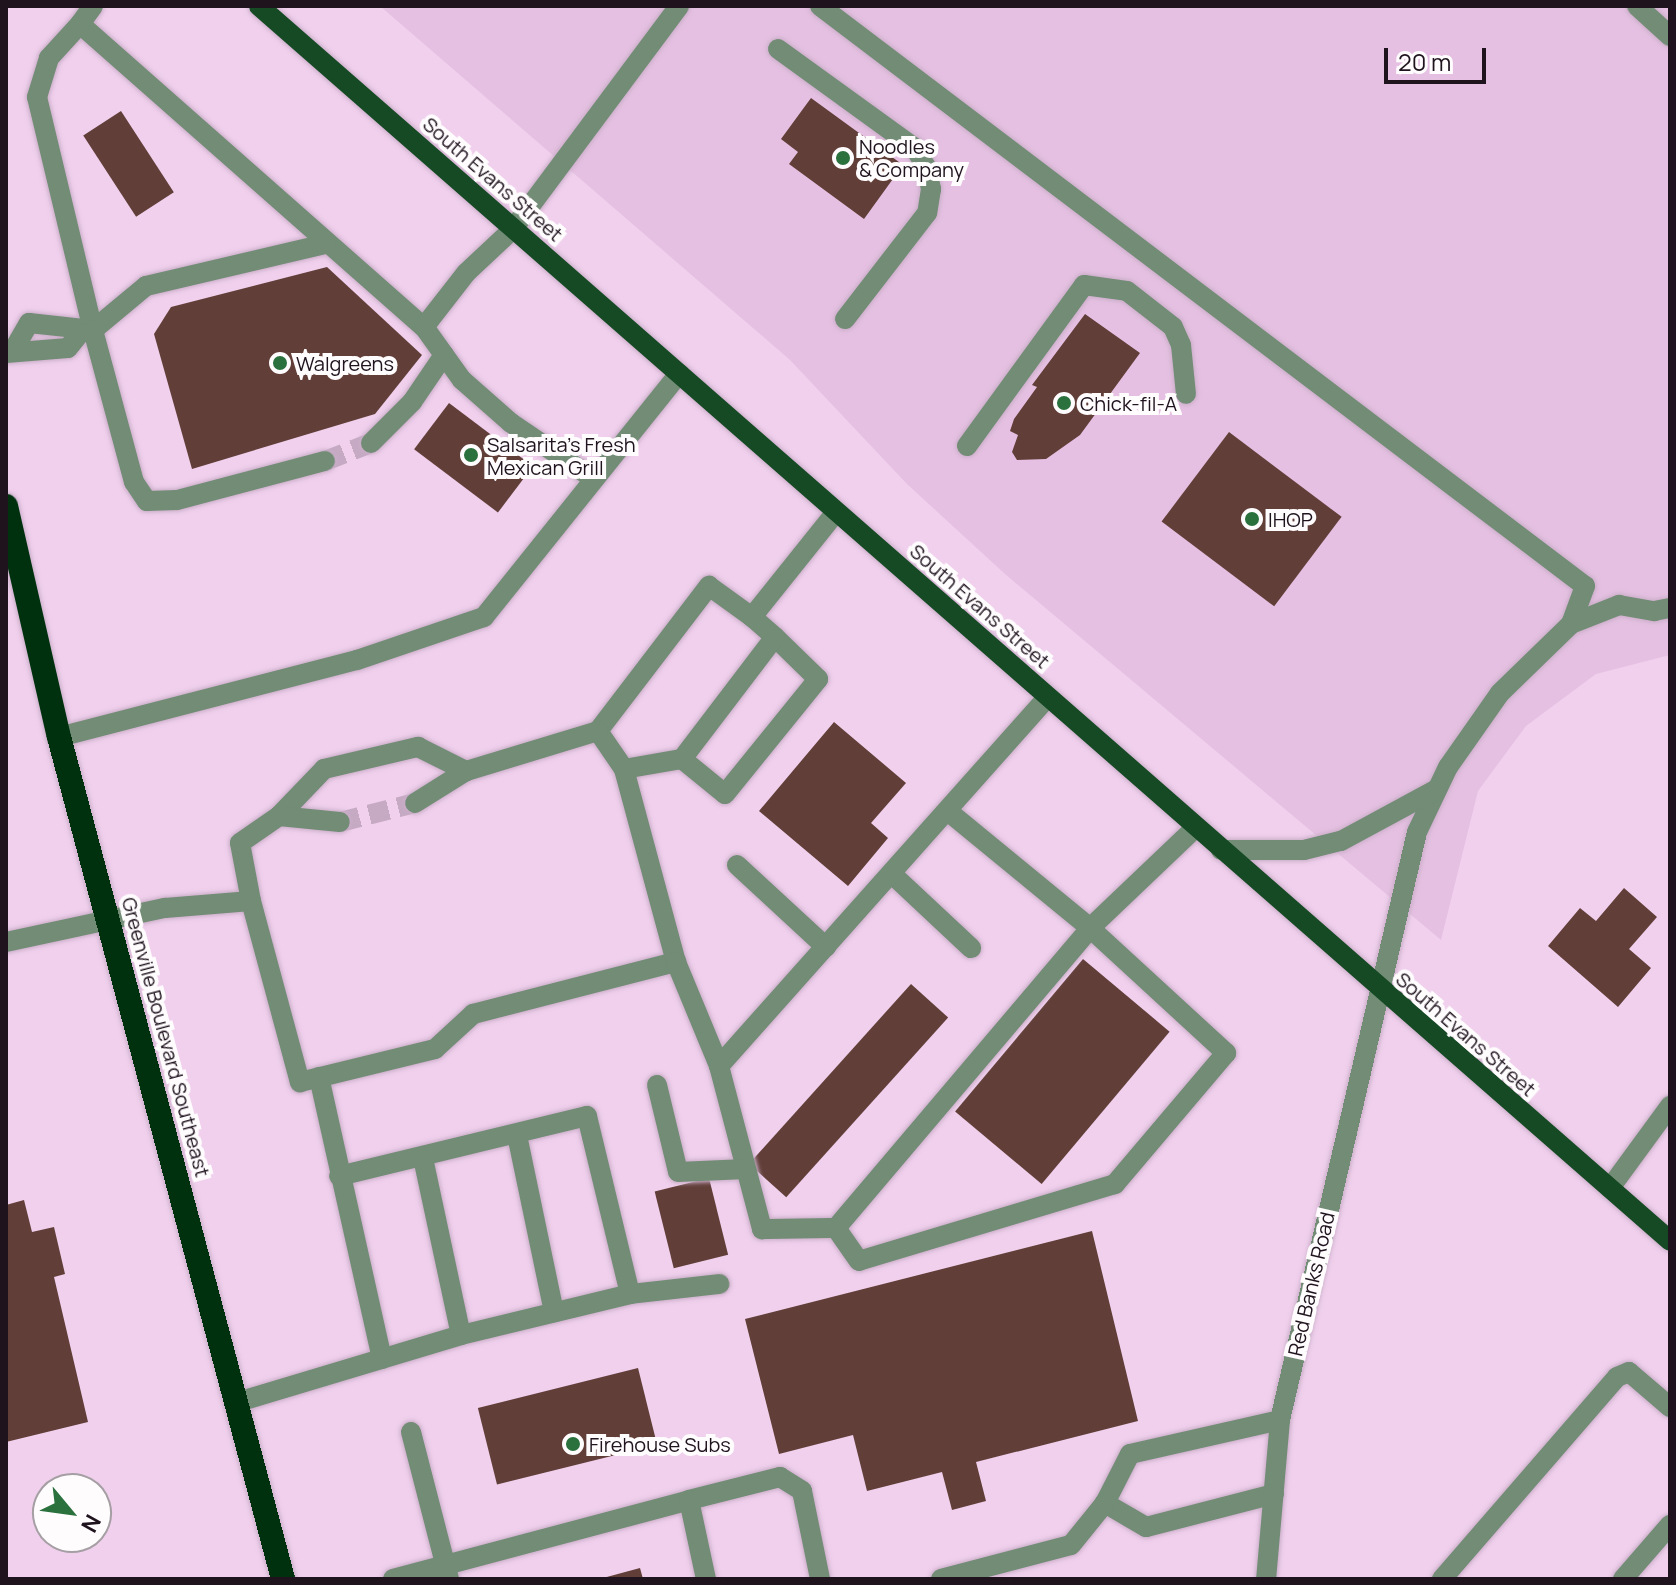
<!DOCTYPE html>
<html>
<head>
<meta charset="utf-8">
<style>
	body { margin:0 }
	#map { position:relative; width:1676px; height:1585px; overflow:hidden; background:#f0d0ed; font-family:Manrope,sans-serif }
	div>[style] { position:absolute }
	.built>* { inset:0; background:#e5c0e2 }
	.building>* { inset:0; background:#613e38; transform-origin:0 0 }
	.minor-tunnel>* { height:20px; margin-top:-10px; transform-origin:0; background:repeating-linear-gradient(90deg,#c6aac4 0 20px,transparent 0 30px) }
	.roads { filter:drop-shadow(0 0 2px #caaec8) drop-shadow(0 0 2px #caaec8) }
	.minor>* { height:20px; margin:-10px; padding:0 10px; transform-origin:10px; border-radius:10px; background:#728c76 }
	.major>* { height:20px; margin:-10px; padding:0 10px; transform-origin:10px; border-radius:10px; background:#154a24 }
	.highway>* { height:24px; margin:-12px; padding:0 12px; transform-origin:12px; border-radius:12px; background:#00310e }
	.dots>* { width:22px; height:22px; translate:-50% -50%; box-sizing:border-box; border:4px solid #fffcfe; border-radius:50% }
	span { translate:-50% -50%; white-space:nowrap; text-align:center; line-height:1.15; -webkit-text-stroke:8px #fffcfe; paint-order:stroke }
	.poi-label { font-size:20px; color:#1f141e }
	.left { translate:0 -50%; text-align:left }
	.street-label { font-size:20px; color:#1f141e }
	.frame { position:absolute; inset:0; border:8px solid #1f141e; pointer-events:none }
	.north { position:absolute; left:32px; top:1473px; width:80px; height:80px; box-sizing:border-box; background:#fffcfe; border:2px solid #a59fa4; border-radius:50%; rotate:119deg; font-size:22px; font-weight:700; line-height:32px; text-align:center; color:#1f141e }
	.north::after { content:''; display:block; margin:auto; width:28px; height:36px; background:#2b713d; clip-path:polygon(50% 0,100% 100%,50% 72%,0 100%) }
	.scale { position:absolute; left:1384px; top:48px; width:102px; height:36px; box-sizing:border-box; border:4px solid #1f141e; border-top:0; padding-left:10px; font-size:24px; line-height:28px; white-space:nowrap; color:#1f141e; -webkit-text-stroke:6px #fffcfe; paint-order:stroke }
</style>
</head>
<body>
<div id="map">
	<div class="built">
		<i style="clip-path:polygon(380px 6px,1670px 6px,1670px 655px,1596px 674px,1526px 726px,1478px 791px,1441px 940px,1005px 574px,907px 484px,790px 360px)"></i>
	</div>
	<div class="building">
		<i style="clip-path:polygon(811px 98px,903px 165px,864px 219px,789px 164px,798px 152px,781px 139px)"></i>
		<i style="left:121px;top:111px;width:97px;height:45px;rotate:57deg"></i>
		<i style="clip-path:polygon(327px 267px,422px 355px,375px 414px,192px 469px,154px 334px,171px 307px)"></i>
		<i style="clip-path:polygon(1085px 314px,1140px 353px,1080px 435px,1046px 459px,1017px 460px,1012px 452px,1018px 435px,1010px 431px,1014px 419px,1037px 387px,1032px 385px)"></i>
		<i style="left:449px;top:403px;width:105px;height:58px;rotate:37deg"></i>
		<i style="left:1229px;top:432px;width:141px;height:112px;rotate:37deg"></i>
		<i style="clip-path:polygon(834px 722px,906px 783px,871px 823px,888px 838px,848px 886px,759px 811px)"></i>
		<i style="clip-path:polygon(1624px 888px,1657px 917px,1629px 949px,1651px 968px,1618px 1007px,1548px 946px,1580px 908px,1596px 921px)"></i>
		<i style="left:1083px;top:959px;width:113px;height:199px;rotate:40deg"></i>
		<i style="left:911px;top:984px;width:50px;height:242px;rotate:42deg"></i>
		<i style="left:709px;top:1178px;width:79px;height:56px;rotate:76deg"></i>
		<i style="clip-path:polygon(24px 1200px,32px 1232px,54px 1227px,65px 1274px,54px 1277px,88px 1422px,6px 1442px,6px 1205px)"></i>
		<i style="clip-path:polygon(1092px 1231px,1138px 1421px,976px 1462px,986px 1501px,952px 1510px,942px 1472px,867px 1491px,853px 1435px,779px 1454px,745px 1319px)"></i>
		<i style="left:638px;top:1368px;width:79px;height:165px;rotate:76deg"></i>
		<i style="clip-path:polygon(640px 1568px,643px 1579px,603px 1579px,603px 1578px)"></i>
	</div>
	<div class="minor-tunnel">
		<i style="left:325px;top:461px;width:49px;rotate:-21.4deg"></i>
		<i style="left:340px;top:822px;width:77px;rotate:-14.2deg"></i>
	</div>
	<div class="roads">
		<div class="minor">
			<i style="left:93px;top:6px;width:22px;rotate:126deg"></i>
			<i style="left:80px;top:24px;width:458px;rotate:41.4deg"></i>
			<i style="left:820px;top:6px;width:960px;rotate:37.17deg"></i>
			<i style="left:1585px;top:586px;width:40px;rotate:110.2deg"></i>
			<i style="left:1571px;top:624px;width:99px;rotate:135.8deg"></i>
			<i style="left:1500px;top:693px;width:90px;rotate:125.1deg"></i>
			<i style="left:1448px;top:767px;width:72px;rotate:115.5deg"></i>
			<i style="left:1417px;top:832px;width:604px;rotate:103.12deg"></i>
			<i style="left:1280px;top:1420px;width:160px;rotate:95deg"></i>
			<i style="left:1637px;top:6px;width:45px;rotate:42.3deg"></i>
			<i style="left:80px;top:24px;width:46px;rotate:132.4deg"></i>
			<i style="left:49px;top:58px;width:41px;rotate:107.1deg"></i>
			<i style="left:37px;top:97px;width:240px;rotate:76.5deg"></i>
			<i style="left:93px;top:330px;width:69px;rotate:-39.7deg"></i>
			<i style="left:146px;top:286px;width:184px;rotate:-13.2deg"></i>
			<i style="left:778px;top:49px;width:169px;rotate:35.9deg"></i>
			<i style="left:915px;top:148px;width:22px;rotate:60deg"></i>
			<i style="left:926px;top:167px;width:23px;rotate:77deg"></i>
			<i style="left:931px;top:189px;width:24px;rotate:99deg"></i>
			<i style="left:927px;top:213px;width:134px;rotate:127.7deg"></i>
			<i style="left:14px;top:349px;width:30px;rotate:-60deg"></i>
			<i style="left:29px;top:323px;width:64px;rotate:6.2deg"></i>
			<i style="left:93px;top:330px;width:157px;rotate:74.9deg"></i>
			<i style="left:134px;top:482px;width:23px;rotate:56deg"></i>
			<i style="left:147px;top:501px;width:30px;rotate:-2deg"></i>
			<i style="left:177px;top:500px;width:153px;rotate:-14.8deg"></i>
			<i style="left:6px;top:353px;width:62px;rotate:-4.6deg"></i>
			<i style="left:68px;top:348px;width:19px;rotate:-51deg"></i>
			<i style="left:371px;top:443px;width:58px;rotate:-45deg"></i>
			<i style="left:412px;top:402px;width:57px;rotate:-55.8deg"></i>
			<i style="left:967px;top:446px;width:199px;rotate:-54deg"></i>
			<i style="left:1084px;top:285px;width:43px;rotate:7.9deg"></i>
			<i style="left:1127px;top:291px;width:58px;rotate:38deg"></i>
			<i style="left:1173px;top:327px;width:20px;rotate:66deg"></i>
			<i style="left:1181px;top:345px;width:49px;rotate:84.2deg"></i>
			<i style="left:594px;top:479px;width:100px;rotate:-146deg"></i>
			<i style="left:511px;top:423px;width:65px;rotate:-138.7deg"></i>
			<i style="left:462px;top:380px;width:65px;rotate:-125.6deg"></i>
			<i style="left:424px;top:327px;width:68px;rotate:-52.1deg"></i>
			<i style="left:466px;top:273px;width:64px;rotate:-43.1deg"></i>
			<i style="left:513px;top:229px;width:278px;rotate:-53.3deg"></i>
			<i style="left:1571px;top:624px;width:52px;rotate:-21.6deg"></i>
			<i style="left:1619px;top:605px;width:36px;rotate:10deg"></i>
			<i style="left:1654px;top:611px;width:16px;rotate:-11deg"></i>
			<i style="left:598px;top:731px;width:183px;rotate:-52.6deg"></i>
			<i style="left:709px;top:586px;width:53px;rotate:35.8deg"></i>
			<i style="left:59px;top:737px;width:308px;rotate:-14.5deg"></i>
			<i style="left:357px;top:660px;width:134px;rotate:-18.7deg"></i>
			<i style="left:484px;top:617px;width:312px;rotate:-51.3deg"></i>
			<i style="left:682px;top:759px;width:55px;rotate:39.1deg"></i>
			<i style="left:725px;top:794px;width:148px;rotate:-51deg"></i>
			<i style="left:818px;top:679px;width:60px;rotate:-135.7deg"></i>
			<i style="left:624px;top:769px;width:59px;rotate:-9.8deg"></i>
			<i style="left:682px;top:759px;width:153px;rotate:-52.7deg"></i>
			<i style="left:775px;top:637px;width:30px;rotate:-139deg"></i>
			<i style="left:752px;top:617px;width:134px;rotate:-51.3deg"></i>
			<i style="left:949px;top:812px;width:183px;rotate:39.4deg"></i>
			<i style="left:1090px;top:928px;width:185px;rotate:42.6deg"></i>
			<i style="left:1226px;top:1053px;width:172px;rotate:130.3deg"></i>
			<i style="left:1115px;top:1184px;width:267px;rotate:163.3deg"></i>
			<i style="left:859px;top:1261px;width:40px;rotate:-124.9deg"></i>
			<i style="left:836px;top:1228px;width:393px;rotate:-49.7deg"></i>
			<i style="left:1090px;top:928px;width:146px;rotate:-43.6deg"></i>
			<i style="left:279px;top:816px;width:65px;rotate:-46.2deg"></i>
			<i style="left:324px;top:769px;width:97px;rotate:-13.2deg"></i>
			<i style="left:418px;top:747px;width:54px;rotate:26.6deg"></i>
			<i style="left:1221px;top:850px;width:83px"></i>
			<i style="left:1304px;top:850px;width:38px;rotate:-14deg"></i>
			<i style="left:1341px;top:841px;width:109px;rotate:-28.4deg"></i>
			<i style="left:737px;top:865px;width:121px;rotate:42.7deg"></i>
			<i style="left:893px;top:875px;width:107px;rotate:43.1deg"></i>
			<i style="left:251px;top:901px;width:59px;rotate:-100.7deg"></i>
			<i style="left:240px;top:843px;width:47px;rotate:-34.7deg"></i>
			<i style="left:279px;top:816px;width:61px;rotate:5.6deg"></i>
			<i style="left:6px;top:942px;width:163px;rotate:-12.1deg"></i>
			<i style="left:165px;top:908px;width:86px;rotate:-4.7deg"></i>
			<i style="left:251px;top:901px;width:188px;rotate:74.9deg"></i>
			<i style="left:300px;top:1082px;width:139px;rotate:-13.7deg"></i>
			<i style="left:435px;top:1049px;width:52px;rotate:-42.6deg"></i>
			<i style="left:473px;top:1014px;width:210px;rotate:-14.4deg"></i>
			<i style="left:676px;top:962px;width:200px;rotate:-105.1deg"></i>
			<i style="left:624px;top:769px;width:46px;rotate:-124.4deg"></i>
			<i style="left:598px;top:731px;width:138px;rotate:163.1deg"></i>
			<i style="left:466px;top:771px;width:60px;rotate:147.9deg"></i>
			<i style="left:676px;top:962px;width:113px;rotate:67.5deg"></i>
			<i style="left:719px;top:1066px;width:494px;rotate:-48.3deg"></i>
			<i style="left:719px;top:1066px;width:169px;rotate:75.2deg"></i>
			<i style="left:762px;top:1229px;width:74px;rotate:-0.8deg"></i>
			<i style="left:319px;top:1077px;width:289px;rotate:77.4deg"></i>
			<i style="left:657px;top:1085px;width:89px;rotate:76.4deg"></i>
			<i style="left:678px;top:1172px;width:68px;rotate:-2.5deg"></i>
			<i style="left:517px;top:1135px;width:181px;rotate:78.2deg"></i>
			<i style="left:423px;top:1158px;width:181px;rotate:77.9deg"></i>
			<i style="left:1610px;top:1188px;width:102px;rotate:-53.8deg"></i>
			<i style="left:630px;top:1294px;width:90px;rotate:-6.4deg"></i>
			<i style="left:238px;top:1402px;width:233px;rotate:-16.7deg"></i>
			<i style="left:461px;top:1335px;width:174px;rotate:-13.6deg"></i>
			<i style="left:630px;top:1294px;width:183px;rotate:-103.6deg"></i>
			<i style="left:587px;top:1116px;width:255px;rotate:166.4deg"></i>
			<i style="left:411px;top:1432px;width:152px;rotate:75.5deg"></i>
			<i style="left:1274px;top:1494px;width:132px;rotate:165.5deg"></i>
			<i style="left:1146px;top:1527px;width:48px;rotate:-149.7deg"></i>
			<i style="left:1105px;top:1503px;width:55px;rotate:-63deg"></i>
			<i style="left:1130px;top:1454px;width:154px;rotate:-12.8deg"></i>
			<i style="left:689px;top:1500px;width:94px;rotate:-14.2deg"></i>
			<i style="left:780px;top:1477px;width:26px;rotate:32deg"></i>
			<i style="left:802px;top:1491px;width:90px;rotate:78.4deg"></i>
			<i style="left:393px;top:1579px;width:306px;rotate:-14.9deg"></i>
			<i style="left:689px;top:1500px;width:81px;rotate:77.9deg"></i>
			<i style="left:941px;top:1579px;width:134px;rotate:-14.7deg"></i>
			<i style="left:1071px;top:1545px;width:54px;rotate:-51deg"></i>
			<i style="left:1442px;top:1579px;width:267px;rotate:-49.1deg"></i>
			<i style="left:1617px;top:1377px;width:13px;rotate:-23deg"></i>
			<i style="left:1629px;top:1372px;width:54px;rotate:40.5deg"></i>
			<i style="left:1623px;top:1579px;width:72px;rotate:-49deg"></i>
		</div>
		<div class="major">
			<i style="left:259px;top:6px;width:1875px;rotate:41.19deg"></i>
		</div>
		<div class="highway">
			<i style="left:6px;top:506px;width:237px;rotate:77.1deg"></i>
			<i style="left:59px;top:737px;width:871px;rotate:75.1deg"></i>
		</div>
	</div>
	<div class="dots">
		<i style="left:843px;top:158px;background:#2b713d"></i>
		<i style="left:280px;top:363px;background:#2b713d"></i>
		<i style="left:1064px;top:403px;background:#2b713d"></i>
		<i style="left:471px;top:455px;background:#2b713d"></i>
		<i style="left:1252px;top:519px;background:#2b713d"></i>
		<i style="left:573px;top:1444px;background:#2b713d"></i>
	</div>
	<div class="poi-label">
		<span class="left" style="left:859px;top:158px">Noodles<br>&amp; Company</span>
		<span class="left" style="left:296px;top:363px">Walgreens</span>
		<span class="left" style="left:1080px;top:403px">Chick-fil-A</span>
		<span class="left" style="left:487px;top:456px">Salsarita's Fresh<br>Mexican Grill</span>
		<span class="left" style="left:1268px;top:519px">IHOP</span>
		<span class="left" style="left:589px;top:1444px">Firehouse Subs</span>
	</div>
	<div class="street-label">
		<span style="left:493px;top:179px;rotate:41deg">South Evans Street</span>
		<span style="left:980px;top:606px;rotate:41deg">South Evans Street</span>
		<span style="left:1466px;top:1034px;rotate:41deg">South Evans Street</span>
		<span style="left:166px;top:1037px;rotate:75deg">Greenville Boulevard Southeast</span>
		<span style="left:1311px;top:1284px;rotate:-77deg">Red Banks Road</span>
	</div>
	<div class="frame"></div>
	<div class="north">N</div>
	<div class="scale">20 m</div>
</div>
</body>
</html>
